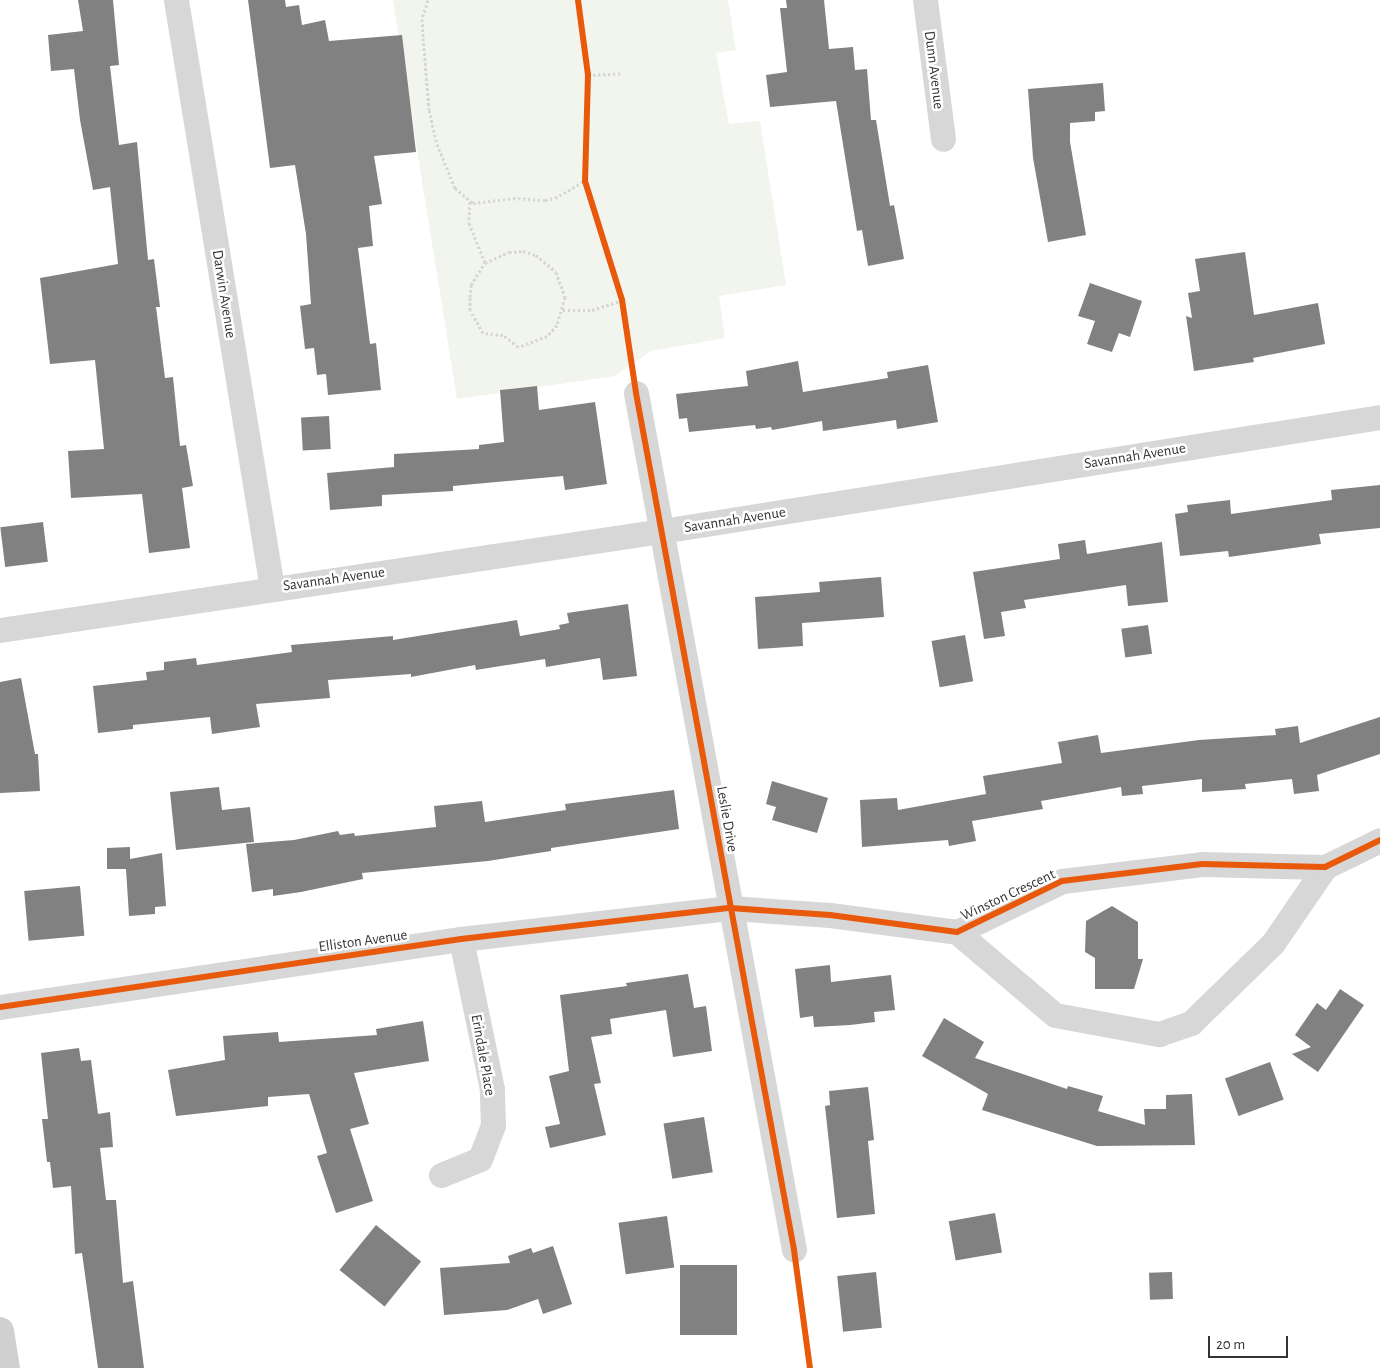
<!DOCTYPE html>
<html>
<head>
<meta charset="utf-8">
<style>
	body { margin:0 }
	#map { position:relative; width:1380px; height:1368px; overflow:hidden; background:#fff; font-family:"Alegreya Sans",sans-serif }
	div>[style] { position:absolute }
	.green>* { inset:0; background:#f1f5ed }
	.building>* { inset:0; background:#818181; transform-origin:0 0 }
	.path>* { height:3px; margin-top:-1.5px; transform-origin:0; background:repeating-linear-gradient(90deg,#d6d6d6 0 2.5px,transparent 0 5px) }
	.street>* { height:25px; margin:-12.5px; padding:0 12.5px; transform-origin:12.5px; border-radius:12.5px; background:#d7d7d7 }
	.secondary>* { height:28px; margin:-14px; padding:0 14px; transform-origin:14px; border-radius:14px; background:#d0d0d0 }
	.cycleway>* { height:6px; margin:-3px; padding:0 3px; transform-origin:3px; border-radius:3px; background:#e8590c }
	span { translate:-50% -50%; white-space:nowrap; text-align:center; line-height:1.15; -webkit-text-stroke:5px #fff; paint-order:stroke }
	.street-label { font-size:15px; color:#333 }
	.scale { position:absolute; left:1208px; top:1336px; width:80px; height:22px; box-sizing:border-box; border:2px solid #333; border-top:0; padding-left:6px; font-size:15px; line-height:18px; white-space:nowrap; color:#333; -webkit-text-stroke:4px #fff; paint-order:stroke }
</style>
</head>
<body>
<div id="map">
	<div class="green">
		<i style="clip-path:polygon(393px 0,728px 0,736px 50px,716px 53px,729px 124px,760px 121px,786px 285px,719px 296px,725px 338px,651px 351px,615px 376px,457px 399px)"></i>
	</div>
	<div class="building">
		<i style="clip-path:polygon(78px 0,113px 0,119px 65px,110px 66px,119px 145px,137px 142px,148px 260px,154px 259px,160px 307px,156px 307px,165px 378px,173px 377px,180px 446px,186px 445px,193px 486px,182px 488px,190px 548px,149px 553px,142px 494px,71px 498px,68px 451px,104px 449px,95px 360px,50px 364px,40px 278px,118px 264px,110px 187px,93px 190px,80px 120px,74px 69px,51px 71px,48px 35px,83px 31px)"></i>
		<i style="clip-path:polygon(248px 0,285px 0,286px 7px,299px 5px,302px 25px,325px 20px,329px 41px,402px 35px,416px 152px,374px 156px,382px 204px,369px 206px,373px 246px,358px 248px,370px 344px,376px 343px,381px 390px,328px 395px,326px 374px,317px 375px,314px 348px,305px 349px,300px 306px,311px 304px,306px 234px,295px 165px,270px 168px)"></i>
		<i style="clip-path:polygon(786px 0,824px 0,829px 49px,853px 47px,855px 70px,867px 69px,871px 120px,876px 120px,890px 206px,894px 205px,904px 259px,868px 266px,862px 230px,857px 231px,836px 101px,770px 107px,766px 75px,787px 72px,780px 8px,787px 8px)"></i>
		<i style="clip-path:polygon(1103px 83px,1105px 111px,1095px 112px,1095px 121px,1070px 123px,1070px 142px,1086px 235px,1048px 242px,1033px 158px,1028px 89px)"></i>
		<i style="clip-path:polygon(1245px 252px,1254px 315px,1318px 303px,1325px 344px,1253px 358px,1254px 362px,1194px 371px,1186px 316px,1192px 318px,1188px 293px,1200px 291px,1195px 259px)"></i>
		<i style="clip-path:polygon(1090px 283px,1142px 301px,1130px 337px,1119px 333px,1112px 352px,1087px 344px,1095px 321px,1078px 316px)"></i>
		<i style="clip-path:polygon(798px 361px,803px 392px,888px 378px,887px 372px,928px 365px,938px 422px,897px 429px,896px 420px,823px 431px,822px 421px,772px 430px,771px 427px,756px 429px,755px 425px,689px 432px,687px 418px,679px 419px,676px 394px,748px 386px,746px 371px)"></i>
		<i style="clip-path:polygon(537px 386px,539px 410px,595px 402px,607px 484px,565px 490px,563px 476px,453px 486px,453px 491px,382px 495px,382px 506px,330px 510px,327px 473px,394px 467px,394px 454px,479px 449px,479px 445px,504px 442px,500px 390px)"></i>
		<i style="left:329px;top:416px;width:33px;height:28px;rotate:87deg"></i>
		<i style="clip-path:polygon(1380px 485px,1380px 528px,1319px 534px,1321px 544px,1229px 557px,1228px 551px,1180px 556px,1175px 514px,1188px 512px,1187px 505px,1230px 500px,1231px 514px,1332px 500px,1331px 490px)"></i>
		<i style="left:43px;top:522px;width:40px;height:43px;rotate:83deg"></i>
		<i style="clip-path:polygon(1085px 540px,1087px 554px,1162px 542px,1168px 602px,1128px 606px,1126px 585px,1024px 600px,1026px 608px,1001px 612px,1005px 636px,984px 639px,973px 572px,1060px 559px,1058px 544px)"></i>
		<i style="clip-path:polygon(881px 577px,884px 617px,802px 623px,803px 646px,758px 649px,755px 597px,820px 592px,819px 582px)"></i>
		<i style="clip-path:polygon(628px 604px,637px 676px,603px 680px,600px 658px,546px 667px,545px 659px,476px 670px,475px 665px,411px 677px,411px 674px,328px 680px,330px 698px,256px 704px,260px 727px,212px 734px,210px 717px,133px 725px,133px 729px,98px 733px,93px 686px,147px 680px,146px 672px,164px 670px,164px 662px,196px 658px,197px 665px,292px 652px,291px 645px,393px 636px,393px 640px,517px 620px,520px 636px,560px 629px,559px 625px,569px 623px,567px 613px)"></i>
		<i style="left:1148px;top:625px;width:29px;height:27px;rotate:82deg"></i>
		<i style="left:965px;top:635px;width:47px;height:34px;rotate:80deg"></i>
		<i style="clip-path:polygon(21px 678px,35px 754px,38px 754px,40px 791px,0 793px,0 682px)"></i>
		<i style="clip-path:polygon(1380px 717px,1380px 754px,1317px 775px,1319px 791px,1294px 794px,1292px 779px,1245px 784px,1246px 789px,1202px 792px,1202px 779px,1142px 786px,1143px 794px,1122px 796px,1121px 787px,1041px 801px,1043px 809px,972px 821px,976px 841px,949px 846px,948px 840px,862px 847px,860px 800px,897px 798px,898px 810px,986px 794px,983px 776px,1062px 763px,1058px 742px,1098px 735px,1101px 753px,1199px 740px,1276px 735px,1275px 729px,1298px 726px,1300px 743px)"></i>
		<i style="clip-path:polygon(772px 781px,828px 798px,817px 833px,772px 820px,776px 807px,766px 804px)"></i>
		<i style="clip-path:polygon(219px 787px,222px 810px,250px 807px,254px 842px,176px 850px,170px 792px)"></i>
		<i style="clip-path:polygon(674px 790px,679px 829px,551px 848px,551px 851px,488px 861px,362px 873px,363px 879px,301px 892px,273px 896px,273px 889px,252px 892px,246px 844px,294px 840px,338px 831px,340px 835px,354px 833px,355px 836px,436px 827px,434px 806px,482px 801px,485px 822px,566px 810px,565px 804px)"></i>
		<i style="clip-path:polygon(130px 847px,130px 859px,162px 853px,166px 906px,155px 907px,155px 914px,129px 916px,126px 869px,107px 869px,107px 848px)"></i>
		<i style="left:80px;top:886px;width:50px;height:56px;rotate:85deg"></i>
		<i style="clip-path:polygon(1112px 906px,1138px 922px,1138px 959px,1143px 959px,1134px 989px,1095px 989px,1095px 958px,1085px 952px,1086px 921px)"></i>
		<i style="clip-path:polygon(830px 965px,831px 982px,891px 975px,895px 1010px,874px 1012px,875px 1022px,850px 1025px,814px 1027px,813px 1016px,800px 1018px,795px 969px)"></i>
		<i style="clip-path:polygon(688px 974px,694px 1008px,706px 1006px,712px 1051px,673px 1057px,666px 1010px,610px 1019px,612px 1034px,591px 1037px,601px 1083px,594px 1084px,606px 1135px,550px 1148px,545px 1127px,560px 1124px,549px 1076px,569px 1071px,560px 995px,627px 986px,626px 983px)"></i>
		<i style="clip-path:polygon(1340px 989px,1364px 1005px,1318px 1072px,1292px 1054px,1311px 1047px,1295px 1035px,1317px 1003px,1326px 1010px)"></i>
		<i style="clip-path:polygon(944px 1018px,984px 1042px,975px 1058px,1067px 1089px,1068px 1086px,1103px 1096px,1098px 1111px,1145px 1125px,1144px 1109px,1166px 1109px,1166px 1095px,1192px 1094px,1195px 1145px,1097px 1146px,982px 1110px,988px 1094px,922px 1056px)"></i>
		<i style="clip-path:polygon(423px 1021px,429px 1061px,354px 1073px,369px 1124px,350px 1129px,373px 1201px,336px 1213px,317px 1156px,327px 1153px,309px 1094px,268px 1097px,268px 1106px,176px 1116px,168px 1070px,225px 1060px,223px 1036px,278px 1032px,279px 1042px,377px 1035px,376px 1029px)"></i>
		<i style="clip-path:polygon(79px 1048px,81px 1061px,91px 1060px,98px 1114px,110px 1112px,113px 1147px,100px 1148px,106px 1200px,116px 1200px,123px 1283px,133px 1281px,144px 1368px,98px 1368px,82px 1253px,75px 1254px,71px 1186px,53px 1188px,50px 1162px,47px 1162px,42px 1119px,48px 1119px,41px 1053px)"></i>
		<i style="left:1270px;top:1062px;width:40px;height:48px;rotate:70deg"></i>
		<i style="clip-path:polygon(868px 1087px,874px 1140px,868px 1141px,875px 1214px,837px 1218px,825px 1106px,830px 1105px,829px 1091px)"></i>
		<i style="left:704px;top:1117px;width:56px;height:41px;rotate:81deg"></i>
		<i style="left:995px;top:1213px;width:40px;height:47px;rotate:80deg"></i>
		<i style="left:667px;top:1216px;width:52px;height:49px;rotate:82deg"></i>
		<i style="left:376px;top:1225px;width:58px;height:58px;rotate:39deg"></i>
		<i style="clip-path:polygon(553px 1246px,572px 1304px,543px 1314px,538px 1299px,507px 1310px,444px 1315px,440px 1268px,510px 1263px,508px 1256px,531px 1248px,533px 1253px)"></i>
		<i style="left:680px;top:1265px;width:57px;height:70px"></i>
		<i style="left:876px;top:1272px;width:56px;height:39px;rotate:84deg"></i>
		<i style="left:1172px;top:1272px;width:27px;height:23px;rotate:88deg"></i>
	</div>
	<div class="path">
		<i style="left:428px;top:0;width:20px;rotate:108deg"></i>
		<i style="left:422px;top:19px;width:19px;rotate:87deg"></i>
		<i style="left:423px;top:38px;width:72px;rotate:85.2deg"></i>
		<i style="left:429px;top:110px;width:35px;rotate:77deg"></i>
		<i style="left:437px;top:144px;width:48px;rotate:67.8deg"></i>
		<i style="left:455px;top:188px;width:23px;rotate:40deg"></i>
		<i style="left:473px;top:203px;width:40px;rotate:-7.1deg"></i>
		<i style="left:513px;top:198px;width:32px;rotate:4deg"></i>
		<i style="left:545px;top:200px;width:10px;rotate:-11deg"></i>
		<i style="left:555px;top:198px;width:34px;rotate:-30deg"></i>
		<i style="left:588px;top:75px;width:35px;rotate:-3deg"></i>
		<i style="left:470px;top:202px;width:21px;rotate:93deg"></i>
		<i style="left:469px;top:223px;width:43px;rotate:68.2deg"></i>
		<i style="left:523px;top:251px;width:14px;rotate:17deg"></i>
		<i style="left:536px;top:255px;width:26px;rotate:40deg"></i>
		<i style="left:556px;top:272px;width:27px;rotate:70deg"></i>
		<i style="left:565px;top:297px;width:29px;rotate:106deg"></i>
		<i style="left:557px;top:325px;width:15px;rotate:132deg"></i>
		<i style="left:547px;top:336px;width:31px;rotate:159deg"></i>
		<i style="left:518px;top:347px;width:19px;rotate:-141deg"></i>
		<i style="left:503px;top:335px;width:20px;rotate:-174deg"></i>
		<i style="left:483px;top:333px;width:26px;rotate:-119deg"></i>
		<i style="left:470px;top:310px;width:13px;rotate:-90deg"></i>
		<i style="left:470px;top:297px;width:12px;rotate:-85deg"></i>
		<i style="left:471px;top:285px;width:26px;rotate:-58deg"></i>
		<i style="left:485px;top:263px;width:26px;rotate:-25deg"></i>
		<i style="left:509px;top:252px;width:14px;rotate:-4deg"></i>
		<i style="left:563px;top:310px;width:29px"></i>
		<i style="left:592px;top:310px;width:32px;rotate:-18deg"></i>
	</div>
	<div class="street">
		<i style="left:176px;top:0;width:596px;rotate:80.73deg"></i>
		<i style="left:925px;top:0;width:140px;rotate:82.6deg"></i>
		<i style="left:636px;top:393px;width:871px;rotate:79.55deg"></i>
		<i style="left:0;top:630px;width:669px;rotate:-8.51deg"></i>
		<i style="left:662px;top:531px;width:727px;rotate:-9.02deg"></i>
		<i style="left:957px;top:932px;width:128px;rotate:40.3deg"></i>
		<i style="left:1055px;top:1015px;width:106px;rotate:10.4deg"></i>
		<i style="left:1159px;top:1034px;width:34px;rotate:-19deg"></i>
		<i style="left:1191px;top:1023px;width:115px;rotate:-44.3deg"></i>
		<i style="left:1273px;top:943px;width:92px;rotate:-55.6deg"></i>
		<i style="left:0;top:1007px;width:466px;rotate:-8.4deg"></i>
		<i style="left:461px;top:939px;width:271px;rotate:-6.6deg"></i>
		<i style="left:730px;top:908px;width:100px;rotate:4deg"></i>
		<i style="left:830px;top:915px;width:128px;rotate:7.6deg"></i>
		<i style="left:957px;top:932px;width:117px;rotate:-25.9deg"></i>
		<i style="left:1062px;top:881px;width:141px;rotate:-6.9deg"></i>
		<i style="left:1202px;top:864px;width:123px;rotate:1.4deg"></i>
		<i style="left:1325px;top:867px;width:61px;rotate:-26.1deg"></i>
		<i style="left:441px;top:1175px;width:42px;rotate:-22.3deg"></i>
		<i style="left:480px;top:1159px;width:36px;rotate:-69deg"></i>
		<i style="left:493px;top:1125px;width:36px;rotate:-92deg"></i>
		<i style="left:492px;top:1089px;width:153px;rotate:-101.7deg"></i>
	</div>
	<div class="secondary">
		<i style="left:0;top:1331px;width:37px;rotate:81deg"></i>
	</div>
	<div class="cycleway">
		<i style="left:578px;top:0;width:76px;rotate:82.4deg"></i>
		<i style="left:588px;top:75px;width:106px;rotate:91.6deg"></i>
		<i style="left:585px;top:181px;width:125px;rotate:72.7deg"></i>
		<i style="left:622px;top:300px;width:94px;rotate:81.4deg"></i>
		<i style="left:636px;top:393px;width:871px;rotate:79.55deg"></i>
		<i style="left:794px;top:1250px;width:119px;rotate:82.3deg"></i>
		<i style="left:0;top:1007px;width:466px;rotate:-8.4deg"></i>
		<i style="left:461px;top:939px;width:271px;rotate:-6.6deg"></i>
		<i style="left:730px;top:908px;width:100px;rotate:4deg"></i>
		<i style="left:830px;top:915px;width:128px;rotate:7.6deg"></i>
		<i style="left:957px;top:932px;width:117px;rotate:-25.9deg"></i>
		<i style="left:1062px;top:881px;width:141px;rotate:-6.9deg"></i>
		<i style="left:1202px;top:864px;width:123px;rotate:1.4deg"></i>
		<i style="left:1325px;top:867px;width:61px;rotate:-26.1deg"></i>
	</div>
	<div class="street-label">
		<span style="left:934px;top:70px;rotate:83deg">Dunn Avenue</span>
		<span style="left:224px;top:294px;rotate:81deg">Darwin Avenue</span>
		<span style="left:1135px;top:456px;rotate:-9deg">Savannah Avenue</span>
		<span style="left:735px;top:520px;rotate:-9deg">Savannah Avenue</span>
		<span style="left:334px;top:579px;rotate:-8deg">Savannah Avenue</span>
		<span style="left:727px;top:819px;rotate:80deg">Leslie Drive</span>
		<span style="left:1008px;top:895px;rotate:-25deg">Winston Crescent</span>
		<span style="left:363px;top:941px;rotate:-8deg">Elliston Avenue</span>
		<span style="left:483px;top:1055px;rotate:80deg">Erindale Place</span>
	</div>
	<div class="scale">20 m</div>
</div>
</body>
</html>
